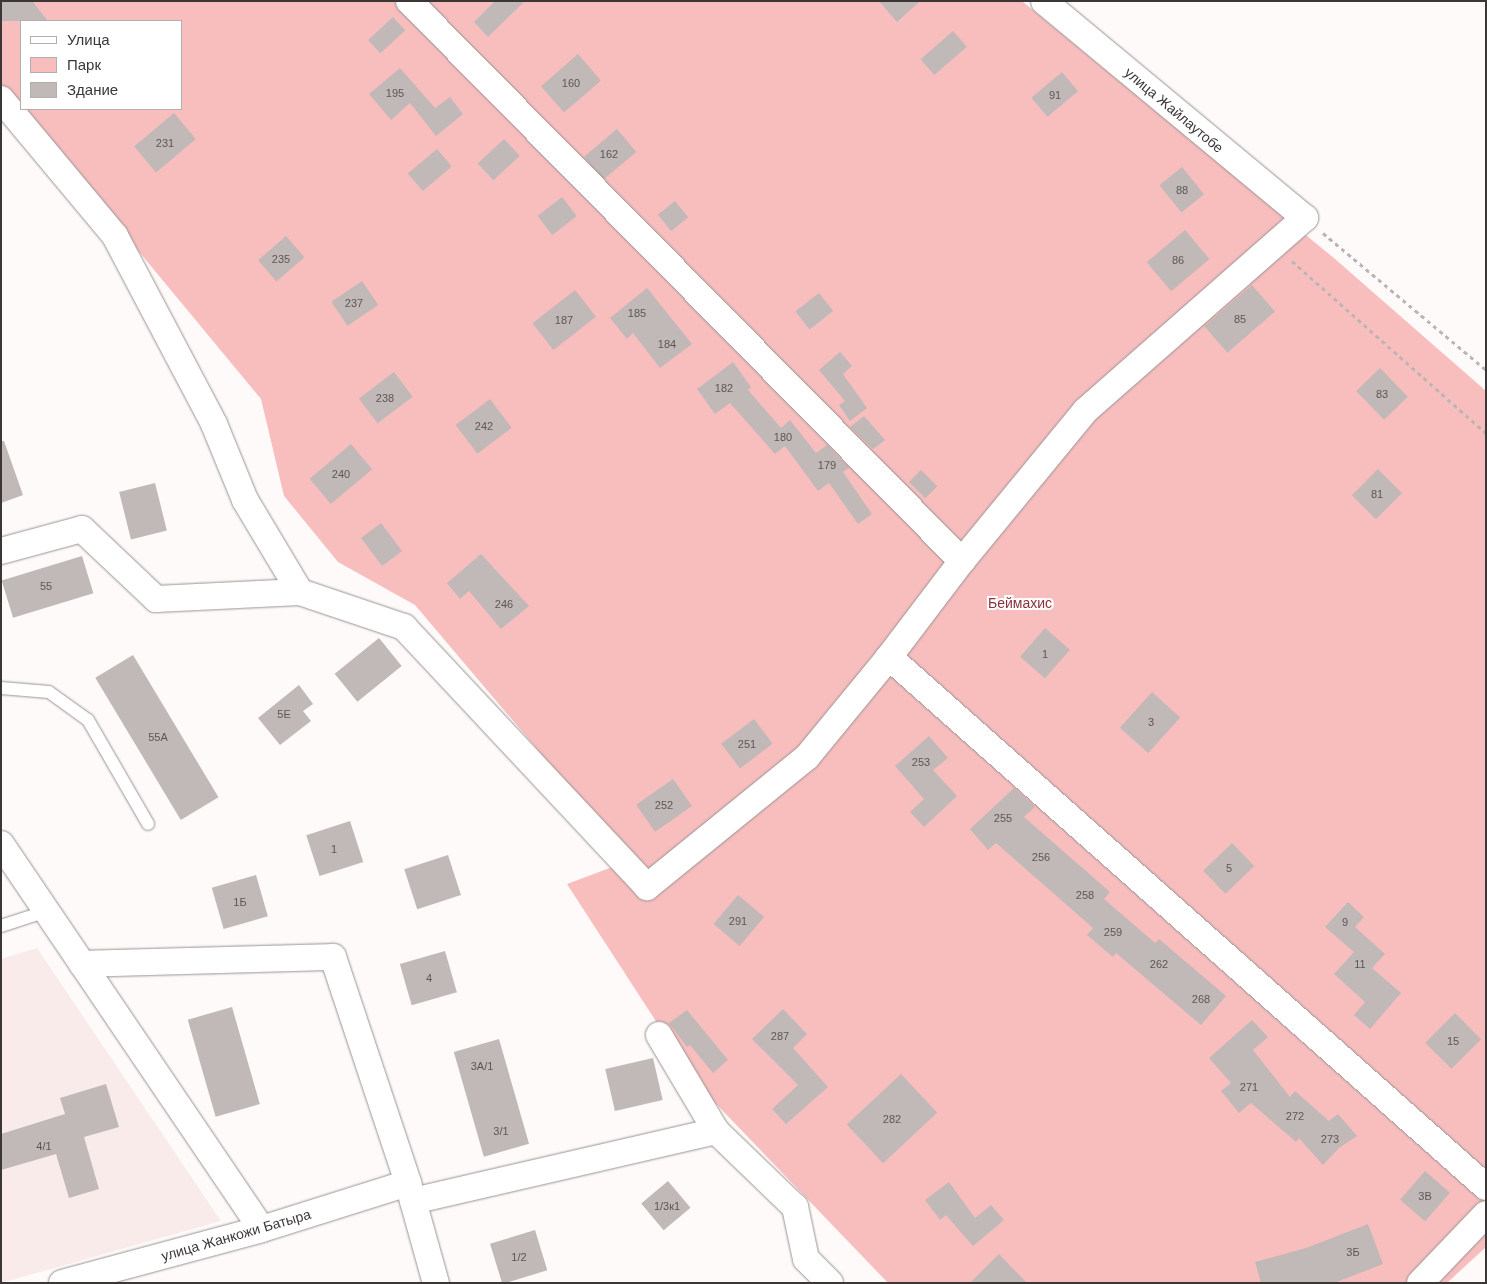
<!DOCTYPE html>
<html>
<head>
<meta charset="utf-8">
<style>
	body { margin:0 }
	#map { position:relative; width:1487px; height:1284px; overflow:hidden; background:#fefafa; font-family:Helvetica,sans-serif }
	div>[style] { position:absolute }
	.built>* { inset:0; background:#faebeb }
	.green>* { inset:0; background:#f8bebe }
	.building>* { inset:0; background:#c1b8b8; transform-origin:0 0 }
	.path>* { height:3px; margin-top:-1.5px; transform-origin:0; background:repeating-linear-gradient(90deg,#b9b5b5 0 4px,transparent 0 8px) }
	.roads { filter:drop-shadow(0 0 1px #9b9393) drop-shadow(0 0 1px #9b9393) }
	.lane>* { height:12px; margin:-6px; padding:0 6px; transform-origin:6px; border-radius:6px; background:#fff }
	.street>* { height:26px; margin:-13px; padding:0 13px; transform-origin:13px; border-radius:13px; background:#fff }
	span { translate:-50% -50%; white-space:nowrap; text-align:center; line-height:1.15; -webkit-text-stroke:4px #fff; paint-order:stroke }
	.number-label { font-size:11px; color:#5c5757 }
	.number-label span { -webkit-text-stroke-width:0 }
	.street-label { font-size:14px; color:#3b3737 }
	.park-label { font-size:14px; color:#883239 }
	.frame { position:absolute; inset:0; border:2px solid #3b3737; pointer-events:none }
	.legend { position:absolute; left:20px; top:20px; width:162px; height:90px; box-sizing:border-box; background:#fff; border:1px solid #b1afaf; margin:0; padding:6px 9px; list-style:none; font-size:15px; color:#3b3737 }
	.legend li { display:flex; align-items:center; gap:10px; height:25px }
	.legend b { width:25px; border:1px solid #b1afaf }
</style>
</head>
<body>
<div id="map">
	<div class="built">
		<i style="clip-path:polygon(37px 948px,221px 1221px,1px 1283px,1px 959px)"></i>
	</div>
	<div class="green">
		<i style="clip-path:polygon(evenodd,1px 1px,1022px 1px,1335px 259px,1486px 391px,1486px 1247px,1447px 1283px,888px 1283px,696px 1083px,567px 884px,631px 860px,415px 605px,338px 562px,284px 496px,261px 399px,1px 85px,1px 1px,21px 21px,181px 21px,181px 109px,21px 109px,21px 21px)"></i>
	</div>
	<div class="building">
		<i style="clip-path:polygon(1px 1px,32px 1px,48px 21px,1px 21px)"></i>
		<i style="clip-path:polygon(495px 1px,525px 1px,488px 37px,474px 22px)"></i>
		<i style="clip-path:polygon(879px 1px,920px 1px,897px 22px)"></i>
		<i style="left:393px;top:17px;width:18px;height:34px;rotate:47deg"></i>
		<i style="left:953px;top:31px;width:21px;height:43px;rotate:49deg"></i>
		<i style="left:578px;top:54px;width:35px;height:49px;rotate:49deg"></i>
		<i style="clip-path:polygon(400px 68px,435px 108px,450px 97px,463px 114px,436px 136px,410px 103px,391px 120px,369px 94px)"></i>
		<i style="left:1062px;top:72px;width:25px;height:40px;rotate:50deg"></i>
		<i style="left:174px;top:113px;width:34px;height:52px;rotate:50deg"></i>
		<i style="left:617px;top:129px;width:30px;height:43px;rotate:50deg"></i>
		<i style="left:504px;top:139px;width:23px;height:36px;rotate:47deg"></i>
		<i style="left:437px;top:149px;width:23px;height:38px;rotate:50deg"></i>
		<i style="left:1182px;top:167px;width:35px;height:29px;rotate:51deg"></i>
		<i style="left:562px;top:197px;width:24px;height:31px;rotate:52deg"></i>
		<i style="left:675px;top:201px;width:21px;height:22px;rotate:51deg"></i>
		<i style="left:1185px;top:230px;width:38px;height:50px;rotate:50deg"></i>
		<i style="left:286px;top:236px;width:28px;height:37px;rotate:49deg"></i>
		<i style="left:362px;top:281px;width:29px;height:37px;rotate:56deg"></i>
		<i style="left:1252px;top:285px;width:35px;height:63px;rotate:49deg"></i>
		<i style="clip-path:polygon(647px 288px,692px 344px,660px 368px,633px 333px,627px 339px,610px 318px)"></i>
		<i style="left:575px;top:290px;width:34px;height:54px;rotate:52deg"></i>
		<i style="left:819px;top:293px;width:23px;height:30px;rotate:52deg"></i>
		<i style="clip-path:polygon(840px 352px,852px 366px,843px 374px,867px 408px,850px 421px,839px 405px,845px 401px,819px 370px)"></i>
		<i style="clip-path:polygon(733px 362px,751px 387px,748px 390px,781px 428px,790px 420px,816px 453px,827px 445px,849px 468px,843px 472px,872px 514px,858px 524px,829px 483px,818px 491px,785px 446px,775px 454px,730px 403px,715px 414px,697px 389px)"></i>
		<i style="left:1380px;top:368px;width:40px;height:33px;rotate:46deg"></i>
		<i style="left:394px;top:372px;width:31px;height:44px;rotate:53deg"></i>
		<i style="left:490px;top:399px;width:36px;height:43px;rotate:53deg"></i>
		<i style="clip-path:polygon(864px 416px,885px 440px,873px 449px,850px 427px)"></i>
		<i style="clip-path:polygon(1px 441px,4px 441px,23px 495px,1px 503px)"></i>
		<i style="left:351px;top:444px;width:33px;height:54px;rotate:50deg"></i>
		<i style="left:1378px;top:469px;width:34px;height:37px;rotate:45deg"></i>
		<i style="left:921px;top:470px;width:23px;height:17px;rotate:45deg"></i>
		<i style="left:155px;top:483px;width:49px;height:37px;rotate:76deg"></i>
		<i style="left:381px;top:523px;width:35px;height:25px;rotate:53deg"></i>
		<i style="clip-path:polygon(481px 554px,529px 606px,501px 629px,469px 591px,460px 599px,447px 583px)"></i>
		<i style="left:82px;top:556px;width:39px;height:84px;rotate:73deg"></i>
		<i style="left:1045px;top:628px;width:33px;height:38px;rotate:41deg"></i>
		<i style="left:379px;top:638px;width:36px;height:57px;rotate:51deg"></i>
		<i style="left:133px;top:655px;width:166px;height:44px;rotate:59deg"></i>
		<i style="clip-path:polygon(299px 685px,313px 704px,303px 711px,311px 721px,280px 745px,258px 718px)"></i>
		<i style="left:1152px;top:692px;width:38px;height:48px;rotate:42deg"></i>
		<i style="left:754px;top:719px;width:31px;height:41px;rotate:53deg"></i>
		<i style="clip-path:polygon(929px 736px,948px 758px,933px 770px,957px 796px,924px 827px,910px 812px,924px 799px,895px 766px)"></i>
		<i style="left:673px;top:779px;width:33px;height:45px;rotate:55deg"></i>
		<i style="clip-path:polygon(1014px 788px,1035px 807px,1024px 817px,1110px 892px,1104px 899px,1155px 943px,1159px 939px,1226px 996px,1201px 1025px,1116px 953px,1113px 957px,1087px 935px,1093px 928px,996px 843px,988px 850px,970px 829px)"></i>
		<i style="left:350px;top:821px;width:43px;height:46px;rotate:72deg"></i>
		<i style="left:1232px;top:843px;width:32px;height:40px;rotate:46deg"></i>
		<i style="left:448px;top:855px;width:42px;height:46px;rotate:72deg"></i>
		<i style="left:256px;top:875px;width:43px;height:46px;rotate:74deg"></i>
		<i style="left:738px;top:895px;width:34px;height:38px;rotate:40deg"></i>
		<i style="clip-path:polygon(1348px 902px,1364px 917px,1355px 927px,1385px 954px,1372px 968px,1401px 993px,1370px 1029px,1354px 1015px,1365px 1002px,1334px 974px,1354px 952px,1325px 927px)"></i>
		<i style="left:445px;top:951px;width:43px;height:47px;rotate:74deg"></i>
		<i style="left:232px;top:1007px;width:101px;height:46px;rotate:74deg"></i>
		<i style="clip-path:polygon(783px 1009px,807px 1034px,793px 1048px,828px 1087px,786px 1124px,772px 1109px,798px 1085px,752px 1039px)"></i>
		<i style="clip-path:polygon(687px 1010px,728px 1060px,713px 1073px,690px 1045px,687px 1047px,669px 1023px)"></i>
		<i style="left:1455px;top:1013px;width:37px;height:42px;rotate:45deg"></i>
		<i style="clip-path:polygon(1252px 1020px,1268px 1037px,1253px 1050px,1290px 1097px,1295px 1091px,1329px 1121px,1338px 1114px,1357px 1136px,1339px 1148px,1323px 1165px,1299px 1138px,1296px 1142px,1251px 1103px,1239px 1113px,1221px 1091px,1231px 1083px,1209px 1058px)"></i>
		<i style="left:499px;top:1039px;width:109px;height:47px;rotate:74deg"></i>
		<i style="left:653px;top:1058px;width:43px;height:49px;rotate:77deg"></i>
		<i style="left:901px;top:1074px;width:53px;height:74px;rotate:47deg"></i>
		<i style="clip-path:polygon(106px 1084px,119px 1127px,84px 1137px,99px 1189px,69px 1198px,56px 1154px,1px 1170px,1px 1134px,65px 1114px,60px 1098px)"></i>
		<i style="left:1425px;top:1171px;width:33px;height:38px;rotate:41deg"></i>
		<i style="left:668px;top:1181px;width:35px;height:35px;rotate:50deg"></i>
		<i style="clip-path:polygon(949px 1182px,975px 1218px,991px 1205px,1004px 1220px,973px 1246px,946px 1215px,940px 1220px,925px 1200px)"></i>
		<i style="clip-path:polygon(1368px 1224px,1383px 1264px,1334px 1283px,1261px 1283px,1255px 1262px,1306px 1248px)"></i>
		<i style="left:535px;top:1230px;width:42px;height:47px;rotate:73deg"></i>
		<i style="clip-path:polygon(999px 1254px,1027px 1283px,970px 1283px)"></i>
	</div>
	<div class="path">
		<i style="left:1323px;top:233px;width:213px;rotate:40deg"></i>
		<i style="left:1292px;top:261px;width:259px;rotate:41.6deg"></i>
	</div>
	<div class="roads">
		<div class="lane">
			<i style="left:1px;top:688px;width:48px;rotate:4.8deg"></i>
			<i style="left:49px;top:692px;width:48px;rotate:35.7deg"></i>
			<i style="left:88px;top:720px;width:120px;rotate:60deg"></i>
			<i style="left:1px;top:926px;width:48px;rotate:-18.1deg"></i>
		</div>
		<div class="street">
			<i style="left:409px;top:1px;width:787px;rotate:45.36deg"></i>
			<i style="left:1px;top:99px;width:178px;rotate:50.2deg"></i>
			<i style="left:115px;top:236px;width:212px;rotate:62.2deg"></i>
			<i style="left:214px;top:424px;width:82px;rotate:67.8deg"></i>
			<i style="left:245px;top:500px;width:107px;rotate:59.1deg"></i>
			<i style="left:300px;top:592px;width:110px;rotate:18.6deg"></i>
			<i style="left:404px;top:627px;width:356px;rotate:46.9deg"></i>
			<i style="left:647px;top:887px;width:206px;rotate:-39.1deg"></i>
			<i style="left:807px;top:757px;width:129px;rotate:-50.6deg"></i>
			<i style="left:889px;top:657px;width:121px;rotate:-52.8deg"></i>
			<i style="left:962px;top:561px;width:194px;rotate:-50.6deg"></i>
			<i style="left:1085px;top:411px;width:293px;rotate:-41.3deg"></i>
			<i style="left:1305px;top:218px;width:339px;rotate:-140.3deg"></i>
			<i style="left:1px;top:551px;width:84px;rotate:-15.2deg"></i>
			<i style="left:82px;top:529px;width:102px;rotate:43.4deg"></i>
			<i style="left:156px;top:599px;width:144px;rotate:-2.8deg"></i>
			<i style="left:889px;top:657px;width:798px;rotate:41.6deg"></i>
			<i style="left:1px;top:844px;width:465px;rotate:55.9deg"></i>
			<i style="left:82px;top:964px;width:251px;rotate:-1.6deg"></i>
			<i style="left:333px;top:957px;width:238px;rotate:71.6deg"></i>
			<i style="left:408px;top:1183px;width:104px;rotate:74.4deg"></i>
			<i style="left:659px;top:1035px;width:112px;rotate:59.3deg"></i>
			<i style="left:716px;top:1131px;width:110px;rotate:43.9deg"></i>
			<i style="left:795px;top:1207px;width:53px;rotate:78.1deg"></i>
			<i style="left:806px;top:1259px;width:34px;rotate:45deg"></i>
			<i style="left:413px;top:1201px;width:311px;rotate:-13deg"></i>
			<i style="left:62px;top:1283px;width:207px;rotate:-15.1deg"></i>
			<i style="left:262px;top:1229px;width:153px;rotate:-17.5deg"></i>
			<i style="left:1420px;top:1283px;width:95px;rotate:-46.3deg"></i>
		</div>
	</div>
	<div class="number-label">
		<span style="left:571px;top:83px">160</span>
		<span style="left:395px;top:93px">195</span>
		<span style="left:1055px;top:95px">91</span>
		<span style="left:165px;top:143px">231</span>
		<span style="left:609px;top:154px">162</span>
		<span style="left:1182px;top:190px">88</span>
		<span style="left:281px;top:259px">235</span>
		<span style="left:1178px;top:260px">86</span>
		<span style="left:354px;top:303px">237</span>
		<span style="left:637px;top:313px">185</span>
		<span style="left:1240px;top:319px">85</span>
		<span style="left:564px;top:320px">187</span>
		<span style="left:667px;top:344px">184</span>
		<span style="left:724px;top:388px">182</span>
		<span style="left:1382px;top:394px">83</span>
		<span style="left:385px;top:398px">238</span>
		<span style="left:484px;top:426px">242</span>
		<span style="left:783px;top:437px">180</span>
		<span style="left:827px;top:465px">179</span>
		<span style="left:341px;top:474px">240</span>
		<span style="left:1377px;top:494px">81</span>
		<span style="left:46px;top:586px">55</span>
		<span style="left:504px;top:604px">246</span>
		<span style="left:1045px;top:654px">1</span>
		<span style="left:284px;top:714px">5Е</span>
		<span style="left:1151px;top:722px">3</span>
		<span style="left:158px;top:737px">55А</span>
		<span style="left:747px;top:744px">251</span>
		<span style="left:921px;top:762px">253</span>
		<span style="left:664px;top:805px">252</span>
		<span style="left:1003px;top:818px">255</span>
		<span style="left:334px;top:849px">1</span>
		<span style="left:1041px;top:857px">256</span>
		<span style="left:1229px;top:868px">5</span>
		<span style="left:1085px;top:895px">258</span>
		<span style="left:240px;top:902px">1Б</span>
		<span style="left:738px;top:921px">291</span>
		<span style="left:1345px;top:922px">9</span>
		<span style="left:1113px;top:932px">259</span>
		<span style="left:1159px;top:964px">262</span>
		<span style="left:1360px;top:964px">11</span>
		<span style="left:429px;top:978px">4</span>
		<span style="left:1201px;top:999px">268</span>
		<span style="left:780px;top:1036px">287</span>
		<span style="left:1453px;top:1041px">15</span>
		<span style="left:482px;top:1066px">3А/1</span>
		<span style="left:1249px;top:1087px">271</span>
		<span style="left:1295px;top:1116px">272</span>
		<span style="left:892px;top:1119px">282</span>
		<span style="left:501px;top:1131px">3/1</span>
		<span style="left:1330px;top:1139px">273</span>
		<span style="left:44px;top:1146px">4/1</span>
		<span style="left:1425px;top:1196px">3В</span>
		<span style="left:667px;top:1206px">1/3к1</span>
		<span style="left:1353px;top:1252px">3Б</span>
		<span style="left:519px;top:1257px">1/2</span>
	</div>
	<div class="street-label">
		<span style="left:1174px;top:110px;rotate:40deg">улица Жайлаутобе</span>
		<span style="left:236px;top:1235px;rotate:-16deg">улица Жанкожи Батыра</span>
	</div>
	<div class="park-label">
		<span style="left:1020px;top:603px">Беймахис</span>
	</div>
	<div class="frame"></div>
	<ul class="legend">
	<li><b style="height:6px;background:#fff"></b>Улица</li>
	<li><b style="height:14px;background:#f8bebe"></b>Парк</li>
	<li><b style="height:14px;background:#c1b8b8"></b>Здание</li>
	</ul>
</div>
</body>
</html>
